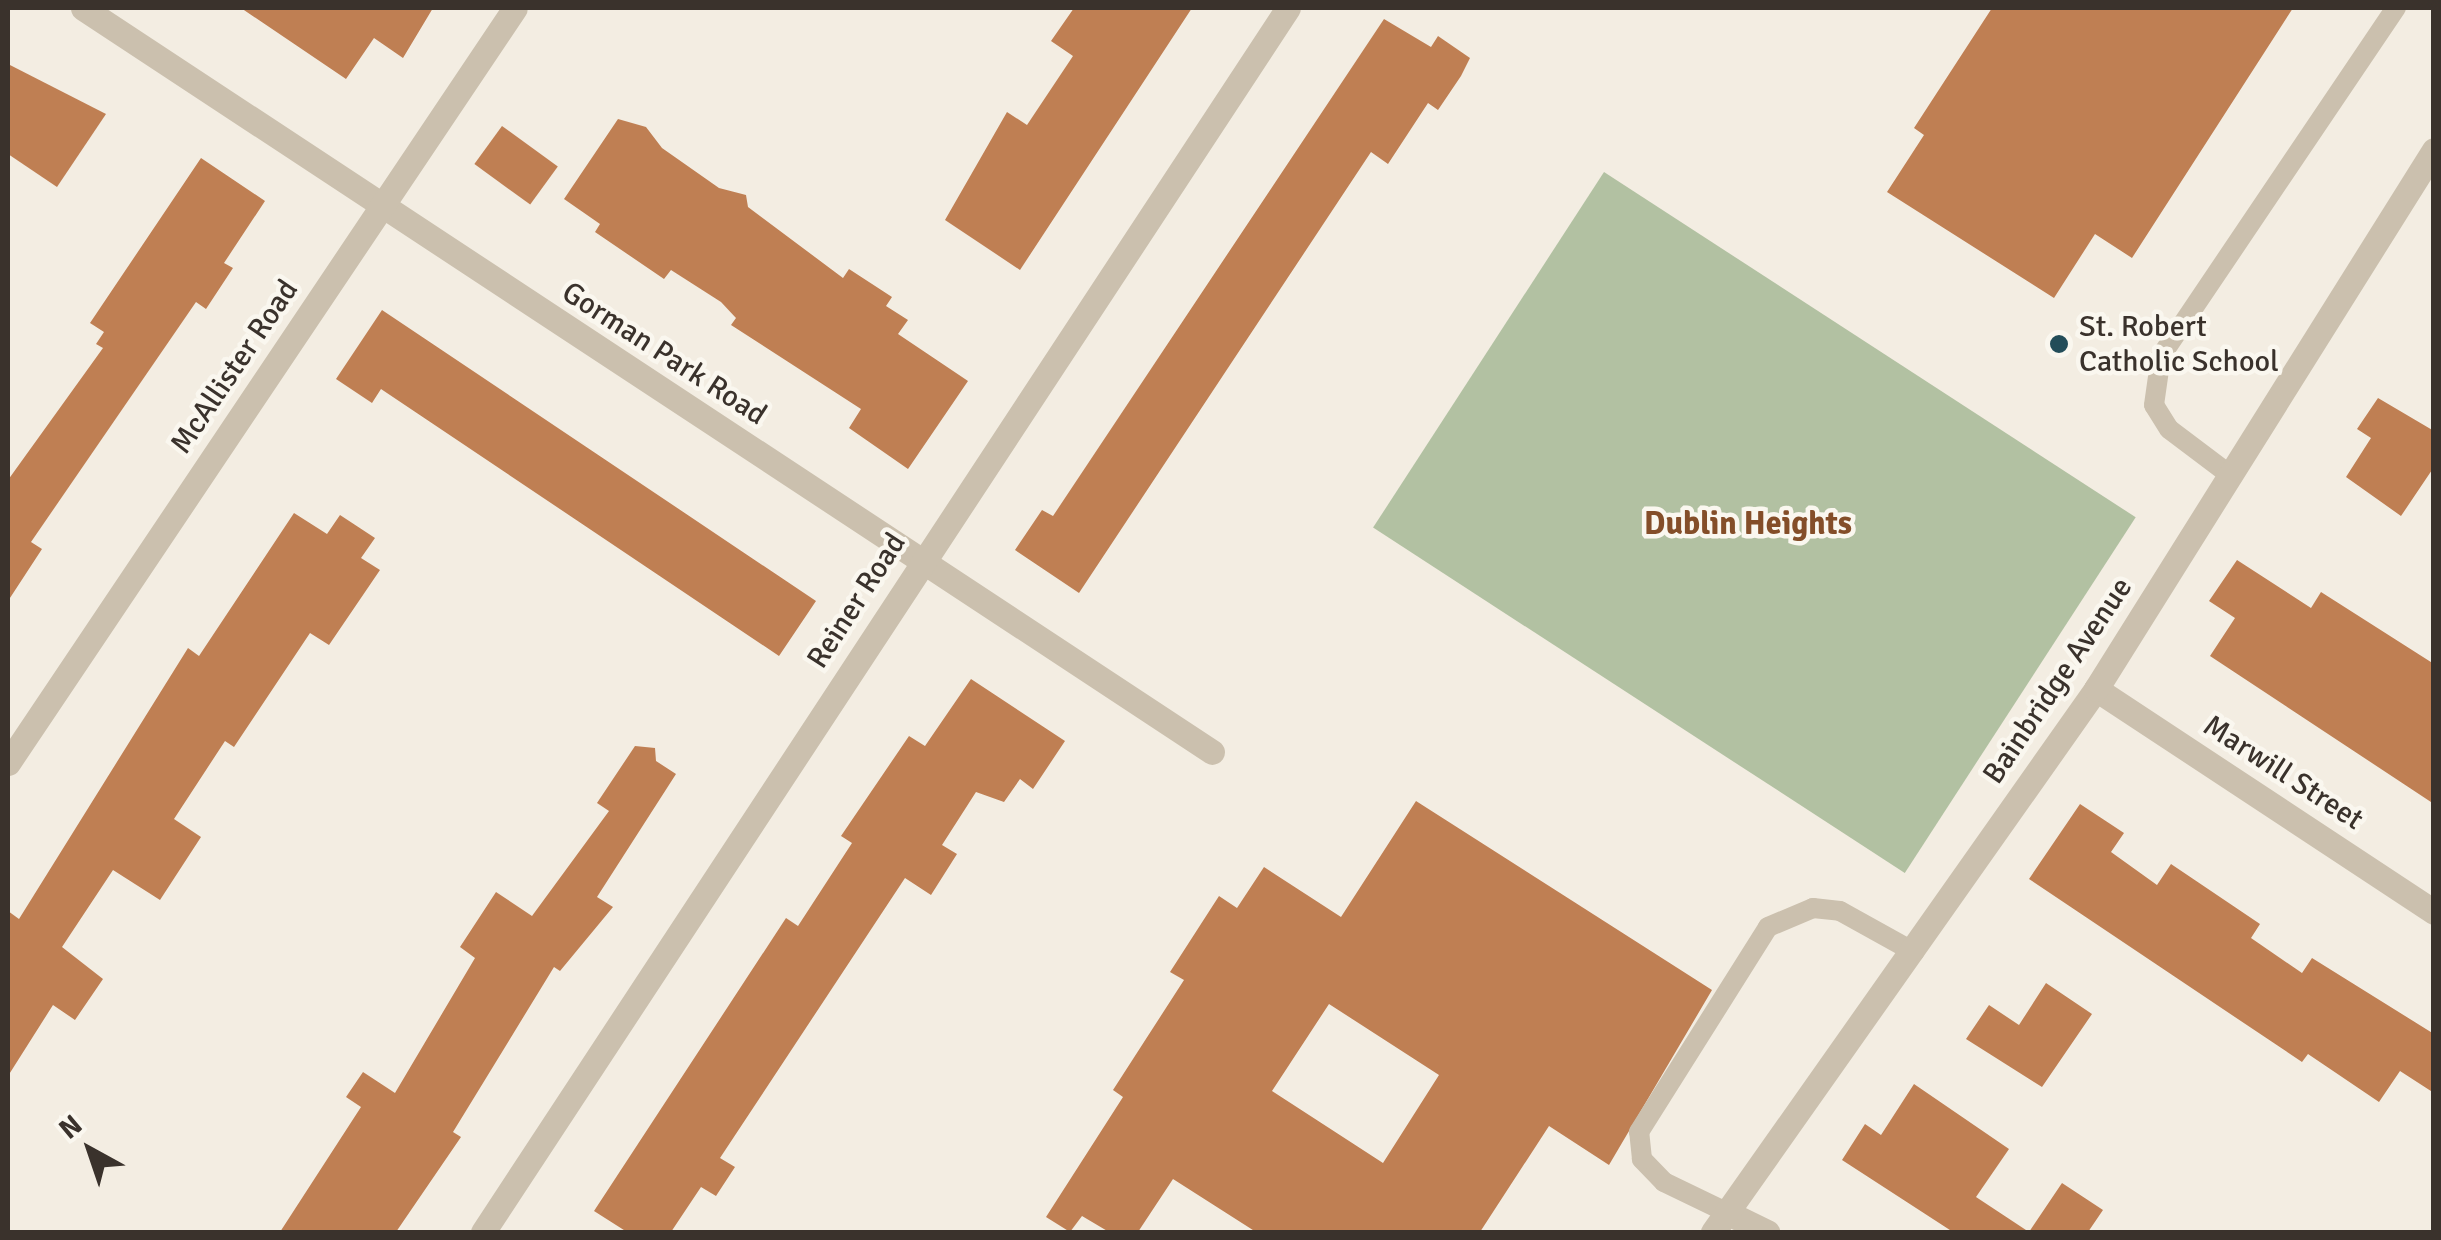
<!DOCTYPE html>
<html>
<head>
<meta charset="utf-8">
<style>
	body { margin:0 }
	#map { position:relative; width:2441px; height:1240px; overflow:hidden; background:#f3ede2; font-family:Signika,sans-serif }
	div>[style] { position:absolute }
	.green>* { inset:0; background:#b2c1a2; transform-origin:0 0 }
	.building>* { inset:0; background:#bf7f53; transform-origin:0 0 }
	.service>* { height:20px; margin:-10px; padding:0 10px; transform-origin:10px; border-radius:10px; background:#cbc0ae }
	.minor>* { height:25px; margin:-12.5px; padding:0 12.5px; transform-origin:12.5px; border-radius:12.5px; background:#cbc0ae }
	.dots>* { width:28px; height:28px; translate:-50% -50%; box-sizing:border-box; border:5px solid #faf7ef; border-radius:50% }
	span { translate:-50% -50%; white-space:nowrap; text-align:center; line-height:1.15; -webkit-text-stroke:9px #faf7ef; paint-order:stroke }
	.poi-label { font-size:30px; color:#3a322c }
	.left { translate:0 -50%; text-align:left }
	.street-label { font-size:30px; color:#3a322c }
	.neighbourhood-label { font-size:32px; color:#844e29; font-weight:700 }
	.frame { position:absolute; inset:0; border:10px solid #3a322c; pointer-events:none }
	.north { position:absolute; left:40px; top:1100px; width:100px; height:100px; -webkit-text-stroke:8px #faf7ef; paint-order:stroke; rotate:320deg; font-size:28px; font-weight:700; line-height:40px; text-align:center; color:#3a322c }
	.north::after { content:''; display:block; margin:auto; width:35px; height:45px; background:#3a322c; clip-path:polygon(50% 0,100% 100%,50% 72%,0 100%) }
</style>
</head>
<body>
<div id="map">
	<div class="green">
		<i style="left:1604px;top:172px;width:634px;height:424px;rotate:33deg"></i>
	</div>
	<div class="building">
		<i style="clip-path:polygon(241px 8px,433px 8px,403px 58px,374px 38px,346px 79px)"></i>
		<i style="clip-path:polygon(1074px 8px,1192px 8px,1020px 270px,945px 220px,1007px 112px,1027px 125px,1073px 56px,1051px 41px)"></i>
		<i style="clip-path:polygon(1992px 8px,2293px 8px,2132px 258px,2095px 234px,2054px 298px,1887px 192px,1924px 135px,1914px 128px)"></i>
		<i style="clip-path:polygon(1384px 19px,1431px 47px,1438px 36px,1470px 58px,1461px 76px,1438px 110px,1428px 103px,1388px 164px,1371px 152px,1079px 593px,1015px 550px,1042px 510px,1053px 516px)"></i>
		<i style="clip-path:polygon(8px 64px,106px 114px,57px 187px,8px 154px)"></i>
		<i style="clip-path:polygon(618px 119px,646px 127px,662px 148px,719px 188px,746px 195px,748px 207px,843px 278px,849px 269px,892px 297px,886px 306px,908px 320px,898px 334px,968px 381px,908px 469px,849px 428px,861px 409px,731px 325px,736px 318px,721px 302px,671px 270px,664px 279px,595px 232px,600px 224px,564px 199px)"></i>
		<i style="left:502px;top:126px;width:69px;height:47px;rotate:36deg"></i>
		<i style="clip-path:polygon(201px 158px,265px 201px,224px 263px,233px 268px,206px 309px,196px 302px,31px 542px,42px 549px,8px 601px,8px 480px,103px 348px,96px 344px,104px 332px,90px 323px)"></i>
		<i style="clip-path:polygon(382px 310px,816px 601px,779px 656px,381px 389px,372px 403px,336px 379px)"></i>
		<i style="clip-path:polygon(2378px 398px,2434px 431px,2434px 467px,2401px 516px,2346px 477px,2371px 438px,2357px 429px)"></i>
		<i style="clip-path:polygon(294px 513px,327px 534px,340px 515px,375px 538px,361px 558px,380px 570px,329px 645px,310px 633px,234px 747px,225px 741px,174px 819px,201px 837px,160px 900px,113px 870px,62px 947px,103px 979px,75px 1020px,53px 1005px,8px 1076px,8px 911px,19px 919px,188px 648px,199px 656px)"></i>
		<i style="clip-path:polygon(2237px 560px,2311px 608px,2321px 592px,2434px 664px,2434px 804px,2210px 656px,2235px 618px,2209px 601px)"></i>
		<i style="clip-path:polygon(971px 679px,1065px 741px,1033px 789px,1020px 779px,1004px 802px,976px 792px,942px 845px,957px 854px,931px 895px,905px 878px,720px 1158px,735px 1167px,716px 1196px,701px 1187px,671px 1232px,627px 1232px,594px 1211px,786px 918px,798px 926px,852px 843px,841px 836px,909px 736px,925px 746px)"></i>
		<i style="clip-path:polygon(635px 746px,655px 748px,656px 761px,676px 774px,597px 897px,613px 907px,560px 971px,554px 967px,453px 1132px,461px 1137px,396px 1232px,280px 1232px,361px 1107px,346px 1097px,363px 1072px,395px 1093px,475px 958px,460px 947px,496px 892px,532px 916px,609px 811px,597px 803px)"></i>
		<i style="clip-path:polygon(evenodd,1416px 801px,1712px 990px,1609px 1165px,1549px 1126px,1480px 1232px,1256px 1232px,1173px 1179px,1138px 1232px,1109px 1232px,1082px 1216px,1070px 1232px,1046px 1217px,1123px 1097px,1113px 1090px,1184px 980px,1170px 972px,1219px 896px,1237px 908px,1264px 867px,1341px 917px,1416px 801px,1329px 1004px,1439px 1075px,1383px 1163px,1272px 1091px,1329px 1004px)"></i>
		<i style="clip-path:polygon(2080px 804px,2124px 833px,2111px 852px,2157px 885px,2171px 864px,2260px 924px,2251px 938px,2302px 973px,2312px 958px,2434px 1034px,2434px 1093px,2400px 1071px,2379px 1102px,2308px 1054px,2302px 1062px,2029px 879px)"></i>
		<i style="clip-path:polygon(2046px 983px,2092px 1014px,2042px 1087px,1966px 1039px,1989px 1005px,2019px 1025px)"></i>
		<i style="clip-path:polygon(1914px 1084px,2009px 1149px,1976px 1197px,2029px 1232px,2062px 1183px,2103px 1210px,2088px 1232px,1953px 1232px,1842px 1160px,1865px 1124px,1881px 1135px)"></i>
	</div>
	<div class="service">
		<i style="left:2230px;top:475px;width:76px;rotate:-143deg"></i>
		<i style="left:2169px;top:429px;width:28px;rotate:-122deg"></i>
		<i style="left:2154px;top:405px;width:49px;rotate:-81.9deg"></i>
		<i style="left:2161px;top:356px;width:420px;rotate:-56deg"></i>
		<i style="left:1726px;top:1212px;width:69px;rotate:-154.2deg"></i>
		<i style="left:1664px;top:1182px;width:32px;rotate:-134deg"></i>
		<i style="left:1642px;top:1159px;width:27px;rotate:-96deg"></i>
		<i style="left:1639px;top:1132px;width:242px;rotate:-57.8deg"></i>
		<i style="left:1768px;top:927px;width:49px;rotate:-22.9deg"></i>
		<i style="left:1813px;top:908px;width:27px;rotate:6deg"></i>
		<i style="left:1840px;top:911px;width:85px;rotate:29deg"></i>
	</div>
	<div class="minor">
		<i style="left:83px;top:8px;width:1352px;rotate:33.38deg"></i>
		<i style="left:2096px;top:689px;width:405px;rotate:33.4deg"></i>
		<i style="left:8px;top:763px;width:909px;rotate:-56.12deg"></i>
		<i style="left:1726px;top:1212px;width:46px;rotate:26deg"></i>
		<i style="left:483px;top:1232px;width:1465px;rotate:-56.67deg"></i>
		<i style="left:1713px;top:1232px;width:664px;rotate:-54.8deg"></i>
		<i style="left:2096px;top:689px;width:636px;rotate:-57.91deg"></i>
	</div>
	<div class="dots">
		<i style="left:2059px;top:344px;background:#234d59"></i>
	</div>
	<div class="poi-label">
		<span class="left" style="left:2079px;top:344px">St. Robert<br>Catholic School</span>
	</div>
	<div class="street-label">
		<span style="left:664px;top:354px;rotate:33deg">Gorman Park Road</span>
		<span style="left:235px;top:367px;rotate:-56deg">McAllister Road</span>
		<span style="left:857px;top:601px;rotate:-57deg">Reiner Road</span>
		<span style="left:2058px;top:681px;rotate:-56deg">Bainbridge Avenue</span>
		<span style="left:2283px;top:773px;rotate:33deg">Marwill Street</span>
	</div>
	<div class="neighbourhood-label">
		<span style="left:1748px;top:524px">Dublin Heights</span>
	</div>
	<div class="frame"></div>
	<div class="north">N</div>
</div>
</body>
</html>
